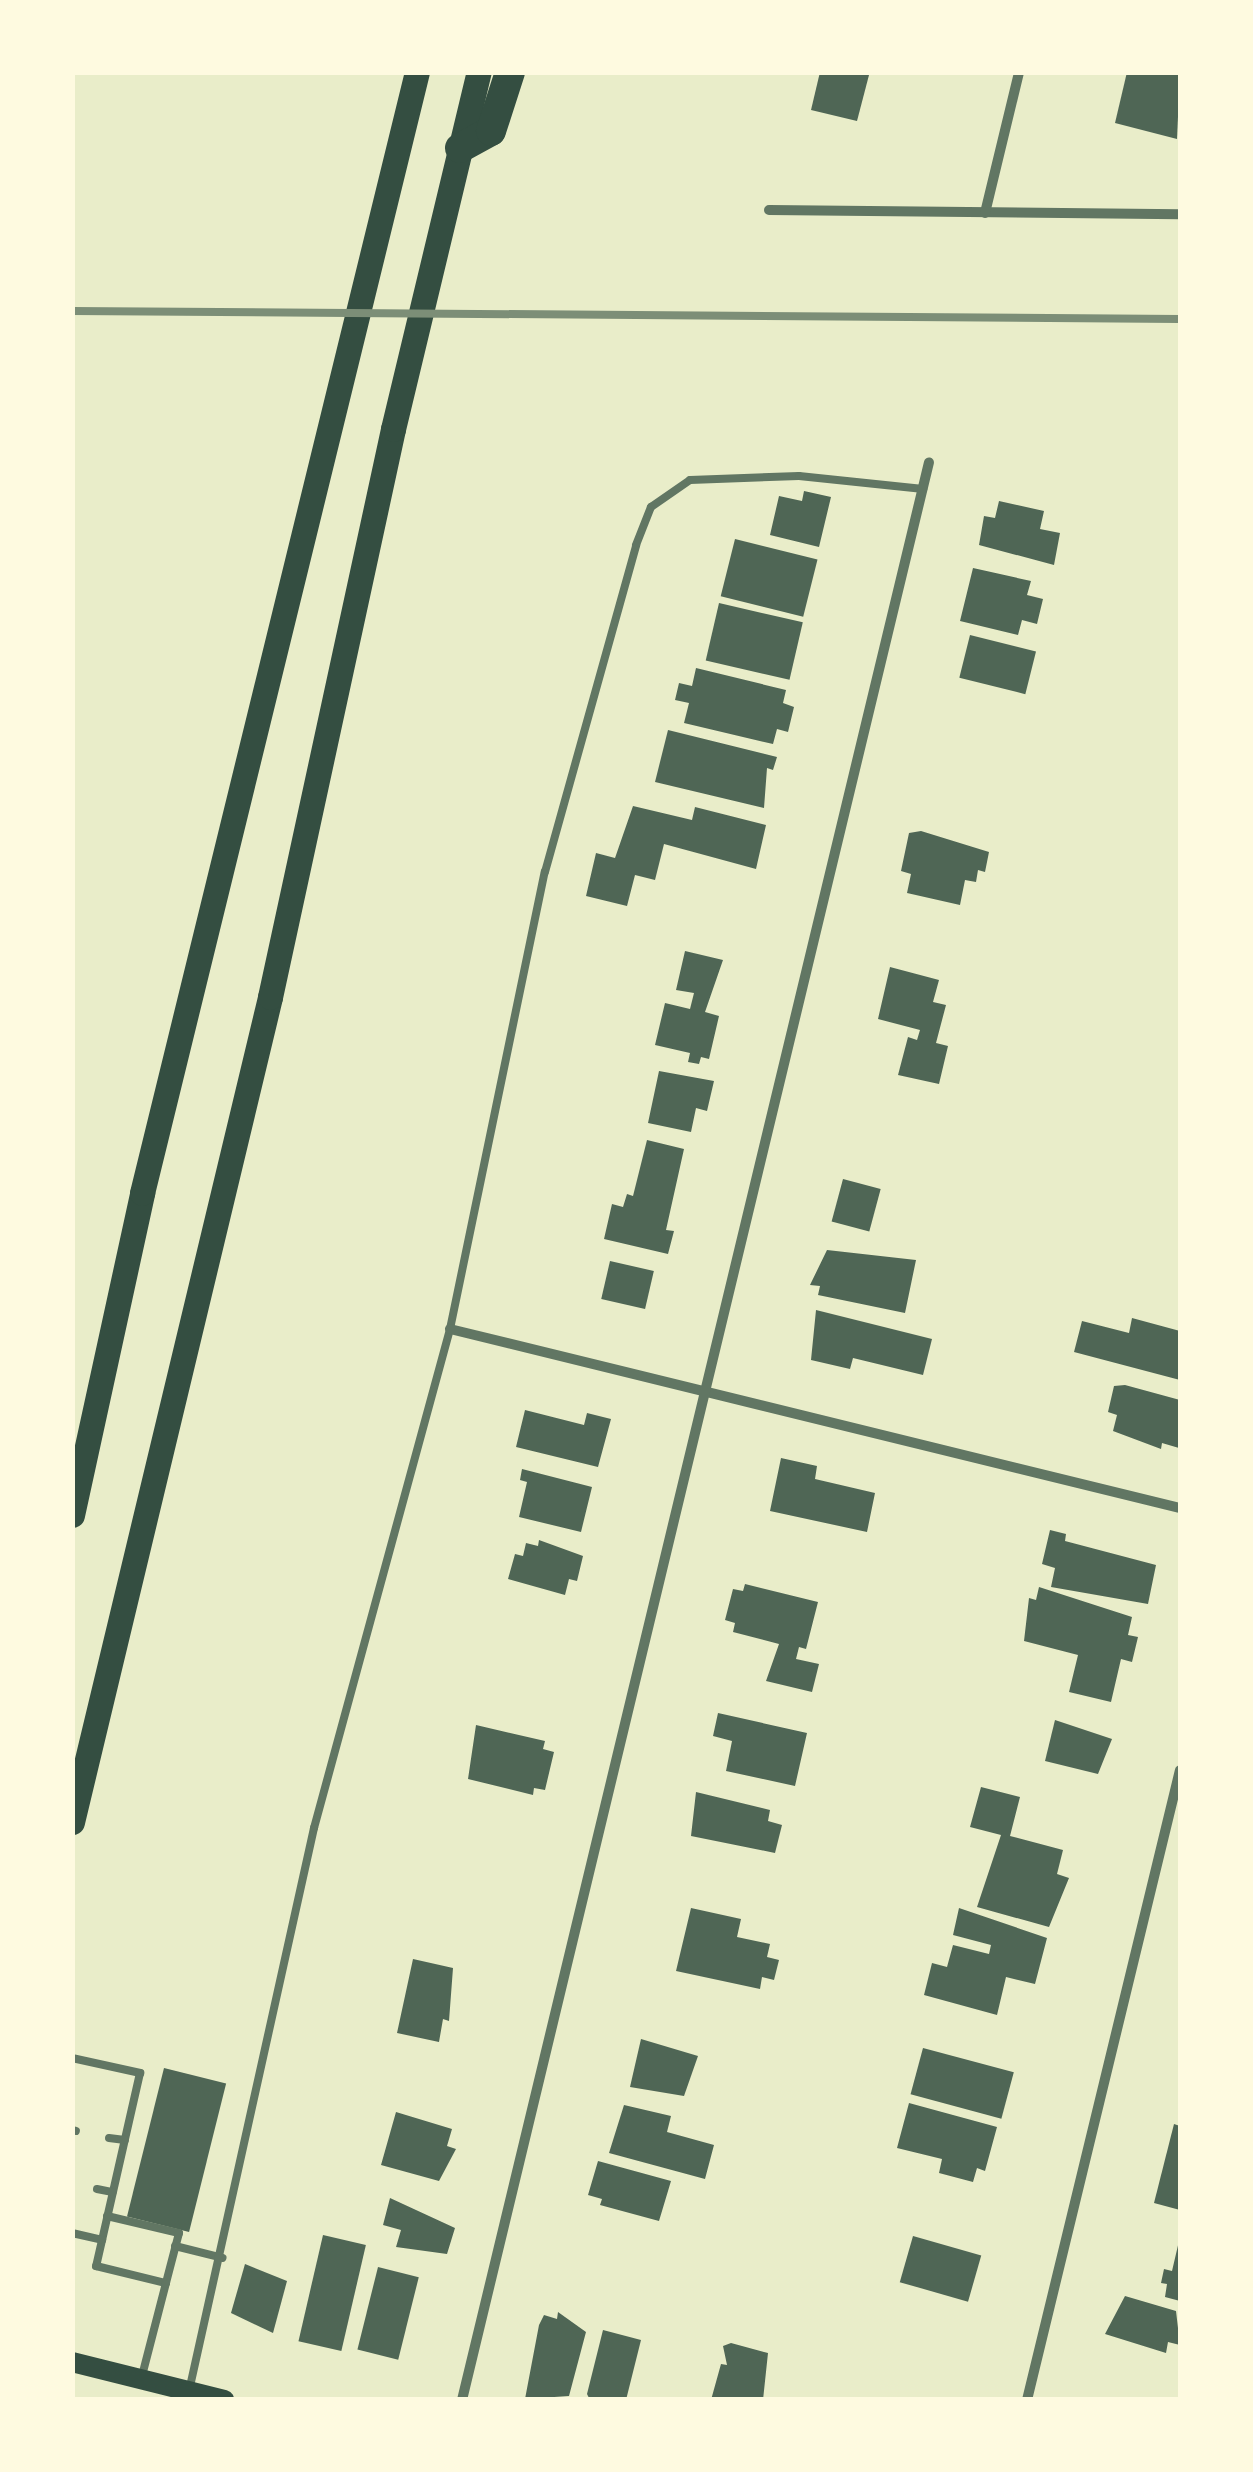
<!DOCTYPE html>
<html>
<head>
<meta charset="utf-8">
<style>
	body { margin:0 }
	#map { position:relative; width:1253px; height:2472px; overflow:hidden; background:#e9edc9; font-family:"Open Sans",sans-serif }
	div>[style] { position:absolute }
	.building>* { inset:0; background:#4f6655; transform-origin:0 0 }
	.service>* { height:8px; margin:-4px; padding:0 4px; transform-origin:4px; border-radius:4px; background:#617663 }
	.minor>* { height:10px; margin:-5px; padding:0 5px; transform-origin:5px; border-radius:5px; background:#617663 }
	.secondary>* { height:20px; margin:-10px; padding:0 10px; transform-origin:10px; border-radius:10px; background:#344e41 }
	.primary>* { height:25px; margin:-12.5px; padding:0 12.5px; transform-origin:12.5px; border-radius:12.5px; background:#344e41 }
	.motorway>* { height:30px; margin:-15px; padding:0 15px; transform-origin:15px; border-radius:15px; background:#344e41 }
	.rail>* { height:8px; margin:-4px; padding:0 4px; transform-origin:4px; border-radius:4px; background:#7c8e77 }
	span { translate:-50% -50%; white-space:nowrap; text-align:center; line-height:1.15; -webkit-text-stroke:8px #fefae0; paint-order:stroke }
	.frame { position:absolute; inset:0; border:75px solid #fefae0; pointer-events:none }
</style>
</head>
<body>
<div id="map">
	<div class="building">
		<i style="clip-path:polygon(820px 72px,869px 75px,857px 121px,811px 110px)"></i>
		<i style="clip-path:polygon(1127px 72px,1180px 72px,1177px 139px,1115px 123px)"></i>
		<i style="clip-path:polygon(804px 491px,831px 497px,819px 547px,770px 535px,779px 496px,802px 501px)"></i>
		<i style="clip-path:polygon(999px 501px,1044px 511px,1040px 529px,1060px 533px,1054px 565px,979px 545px,984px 516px,995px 518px)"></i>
		<i style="left:735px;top:539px;width:85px;height:59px;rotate:14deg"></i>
		<i style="clip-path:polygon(973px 568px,1031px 581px,1027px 595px,1043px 599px,1037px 624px,1022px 620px,1018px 635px,960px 621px)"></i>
		<i style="left:719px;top:603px;width:86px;height:59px;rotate:13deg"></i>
		<i style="left:970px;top:635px;width:68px;height:44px;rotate:14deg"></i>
		<i style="clip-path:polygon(696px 668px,786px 690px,783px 703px,794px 707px,788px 732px,777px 729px,773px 744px,684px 723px,689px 703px,675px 700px,679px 683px,692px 686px)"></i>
		<i style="clip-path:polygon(668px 730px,777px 757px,773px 770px,767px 768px,764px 808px,655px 782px)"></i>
		<i style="clip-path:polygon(633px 806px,692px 820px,695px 807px,766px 825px,756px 869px,664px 844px,655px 880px,635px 875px,627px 906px,586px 896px,596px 853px,615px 858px)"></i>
		<i style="clip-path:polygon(921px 831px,989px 852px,985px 872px,978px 870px,976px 882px,965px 880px,960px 905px,907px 893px,911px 874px,901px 871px,909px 833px)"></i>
		<i style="clip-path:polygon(685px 951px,723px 960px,705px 1012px,719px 1016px,709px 1059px,701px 1057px,699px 1064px,688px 1062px,690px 1053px,655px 1045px,665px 1003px,690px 1009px,694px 993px,676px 990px)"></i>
		<i style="clip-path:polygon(890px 967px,939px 980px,933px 1002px,946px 1005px,936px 1043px,948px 1046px,939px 1084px,898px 1075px,908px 1037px,917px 1040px,920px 1030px,878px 1019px)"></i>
		<i style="clip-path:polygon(659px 1071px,714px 1081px,707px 1111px,696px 1108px,691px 1132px,648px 1123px)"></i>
		<i style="clip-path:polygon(647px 1140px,684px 1149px,666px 1230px,674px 1231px,668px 1254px,604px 1239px,612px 1204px,623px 1207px,627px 1194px,633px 1196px)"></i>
		<i style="left:843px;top:1179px;width:39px;height:44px;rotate:15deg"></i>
		<i style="clip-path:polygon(827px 1250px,916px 1260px,905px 1313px,818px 1295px,820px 1286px,810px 1285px)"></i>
		<i style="left:610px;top:1261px;width:45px;height:39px;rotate:13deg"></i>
		<i style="clip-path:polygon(816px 1310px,932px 1339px,923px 1375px,853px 1358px,850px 1369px,811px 1360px)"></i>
		<i style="clip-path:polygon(1132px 1318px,1180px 1331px,1180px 1380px,1074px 1352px,1082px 1321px,1129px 1333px)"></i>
		<i style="clip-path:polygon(1125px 1385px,1180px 1400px,1179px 1448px,1162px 1443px,1161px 1449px,1113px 1431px,1117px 1415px,1108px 1412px,1114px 1386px)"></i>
		<i style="clip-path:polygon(525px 1410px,584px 1425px,587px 1413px,611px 1419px,598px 1467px,516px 1447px)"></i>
		<i style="clip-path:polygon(781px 1458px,817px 1466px,815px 1479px,875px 1493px,867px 1532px,770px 1511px)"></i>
		<i style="clip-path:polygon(522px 1469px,592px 1487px,581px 1532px,519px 1517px,527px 1482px,520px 1480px)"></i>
		<i style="clip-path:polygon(1050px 1530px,1066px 1534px,1065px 1541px,1156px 1565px,1148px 1604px,1051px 1587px,1055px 1568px,1042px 1564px)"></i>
		<i style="clip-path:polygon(539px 1540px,583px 1556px,577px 1581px,569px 1579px,565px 1595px,508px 1579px,515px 1554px,523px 1556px,526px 1543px,538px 1546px)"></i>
		<i style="clip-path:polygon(745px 1584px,818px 1602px,806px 1649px,799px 1647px,796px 1659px,819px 1664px,812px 1692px,766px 1681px,779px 1644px,733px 1632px,735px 1623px,725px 1620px,733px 1589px,743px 1591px)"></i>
		<i style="clip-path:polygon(1039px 1587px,1132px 1617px,1128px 1635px,1138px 1637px,1132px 1662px,1121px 1659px,1111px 1702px,1069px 1692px,1078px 1655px,1024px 1641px,1029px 1598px,1036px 1600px)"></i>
		<i style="clip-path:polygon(718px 1713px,807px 1733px,795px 1786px,726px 1771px,732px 1741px,713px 1736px)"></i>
		<i style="clip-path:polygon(1055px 1720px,1112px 1739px,1098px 1774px,1045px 1761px)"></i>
		<i style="clip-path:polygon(476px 1725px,545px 1741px,543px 1749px,554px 1752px,545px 1790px,534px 1788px,533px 1795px,468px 1779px)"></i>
		<i style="clip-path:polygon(981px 1787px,1020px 1797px,1010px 1836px,1063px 1850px,1057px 1874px,1069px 1878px,1049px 1927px,977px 1907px,1001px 1835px,970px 1827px)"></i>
		<i style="clip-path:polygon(696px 1792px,770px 1810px,768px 1821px,782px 1825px,775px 1853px,691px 1836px)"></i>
		<i style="clip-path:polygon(691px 1908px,741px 1919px,737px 1937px,770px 1944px,767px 1957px,779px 1960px,774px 1980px,762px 1977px,760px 1989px,676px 1971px)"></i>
		<i style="clip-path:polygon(959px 1908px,1047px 1938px,1035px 1984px,1006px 1977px,997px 2015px,924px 1995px,932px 1963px,947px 1967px,953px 1945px,989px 1954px,991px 1945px,953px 1935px)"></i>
		<i style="clip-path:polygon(413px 1959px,453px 1968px,449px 2021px,443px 2019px,439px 2042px,397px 2033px)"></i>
		<i style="clip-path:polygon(641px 2039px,698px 2056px,684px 2096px,630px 2087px)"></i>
		<i style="left:923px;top:2048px;width:94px;height:48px;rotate:15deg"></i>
		<i style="left:164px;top:2068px;width:64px;height:153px;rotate:14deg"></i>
		<i style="clip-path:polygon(909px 2103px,997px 2127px,985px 2171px,977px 2168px,973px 2182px,939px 2173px,942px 2159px,897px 2148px)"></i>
		<i style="clip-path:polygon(624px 2105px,671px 2116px,667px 2132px,714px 2145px,705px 2179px,609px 2153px)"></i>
		<i style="clip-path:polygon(396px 2112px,452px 2129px,447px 2146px,456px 2149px,439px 2181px,381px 2165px)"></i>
		<i style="clip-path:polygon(1174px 2124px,1180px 2126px,1180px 2210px,1154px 2203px)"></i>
		<i style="clip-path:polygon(598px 2161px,671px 2181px,659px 2221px,600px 2205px,602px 2199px,588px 2195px)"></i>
		<i style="clip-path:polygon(390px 2198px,455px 2228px,447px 2254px,396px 2247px,401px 2230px,383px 2225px)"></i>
		<i style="left:323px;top:2235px;width:44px;height:109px;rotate:13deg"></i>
		<i style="left:913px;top:2236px;width:71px;height:48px;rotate:16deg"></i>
		<i style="clip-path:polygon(1179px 2241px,1180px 2241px,1180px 2301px,1165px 2297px,1167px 2284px,1161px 2283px,1164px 2269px,1172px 2271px)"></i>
		<i style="clip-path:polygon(245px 2264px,287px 2281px,273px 2333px,231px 2313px)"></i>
		<i style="left:378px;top:2267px;width:42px;height:85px;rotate:14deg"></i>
		<i style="clip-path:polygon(1125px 2296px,1176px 2311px,1180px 2345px,1168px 2342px,1166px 2353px,1105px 2334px)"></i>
		<i style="clip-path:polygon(558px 2312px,586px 2332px,569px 2396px,525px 2399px,539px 2325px,544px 2315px,557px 2319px)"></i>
		<i style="clip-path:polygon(603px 2330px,641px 2340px,626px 2400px,590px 2400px,587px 2394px)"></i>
		<i style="clip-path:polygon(731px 2343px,768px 2353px,763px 2400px,711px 2400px,721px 2364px,727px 2365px,723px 2346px)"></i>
	</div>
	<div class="service">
		<i style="left:72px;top:2058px;width:70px;rotate:12.4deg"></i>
		<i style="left:140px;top:2073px;width:198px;rotate:102.8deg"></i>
		<i style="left:96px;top:2266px;width:72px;rotate:13.7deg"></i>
		<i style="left:166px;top:2283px;width:96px;rotate:104.5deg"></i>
		<i style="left:72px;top:2130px;width:4px;rotate:14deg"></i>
		<i style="left:109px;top:2138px;width:16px;rotate:7deg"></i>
		<i style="left:97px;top:2189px;width:16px;rotate:11deg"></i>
		<i style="left:107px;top:2216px;width:74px;rotate:13.3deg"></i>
		<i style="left:179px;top:2233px;width:52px;rotate:104.6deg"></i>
		<i style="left:72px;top:2233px;width:31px;rotate:13deg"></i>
		<i style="left:175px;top:2246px;width:49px;rotate:14deg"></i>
		<i style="left:189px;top:2391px;width:577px;rotate:-77.48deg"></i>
		<i style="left:314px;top:1828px;width:517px;rotate:-74.75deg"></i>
		<i style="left:450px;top:1329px;width:467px;rotate:-78.3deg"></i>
		<i style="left:545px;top:872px;width:339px;rotate:-74.4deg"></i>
		<i style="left:636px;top:545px;width:41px;rotate:-68.5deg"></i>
		<i style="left:651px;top:507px;width:47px;rotate:-34.7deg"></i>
		<i style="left:690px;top:480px;width:109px;rotate:-2.1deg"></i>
		<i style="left:799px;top:476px;width:125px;rotate:6deg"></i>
	</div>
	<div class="minor">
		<i style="left:769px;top:210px;width:411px;rotate:0.6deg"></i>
		<i style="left:985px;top:213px;width:145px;rotate:-76.4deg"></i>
		<i style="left:450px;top:1329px;width:752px;rotate:13.78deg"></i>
		<i style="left:462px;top:2400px;width:1993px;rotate:-76.45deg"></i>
		<i style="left:1027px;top:2400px;width:648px;rotate:-76.35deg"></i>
	</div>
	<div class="secondary">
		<i style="left:72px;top:2362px;width:157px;rotate:14deg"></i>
	</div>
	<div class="primary">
		<i style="left:72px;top:1515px;width:330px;rotate:-77.7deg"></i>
		<i style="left:142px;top:1193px;width:1154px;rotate:-76.22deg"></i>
		<i style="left:72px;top:1822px;width:848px;rotate:-76.5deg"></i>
		<i style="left:270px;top:997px;width:581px;rotate:-77.78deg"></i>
		<i style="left:393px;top:429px;width:367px;rotate:-76.5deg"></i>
	</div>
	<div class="motorway">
		<i style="left:460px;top:148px;width:35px;rotate:-29deg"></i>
		<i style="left:491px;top:131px;width:62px;rotate:-72.1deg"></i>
	</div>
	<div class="rail">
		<i style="left:72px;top:311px;width:1108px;rotate:0.41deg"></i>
	</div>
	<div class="frame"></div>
</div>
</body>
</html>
